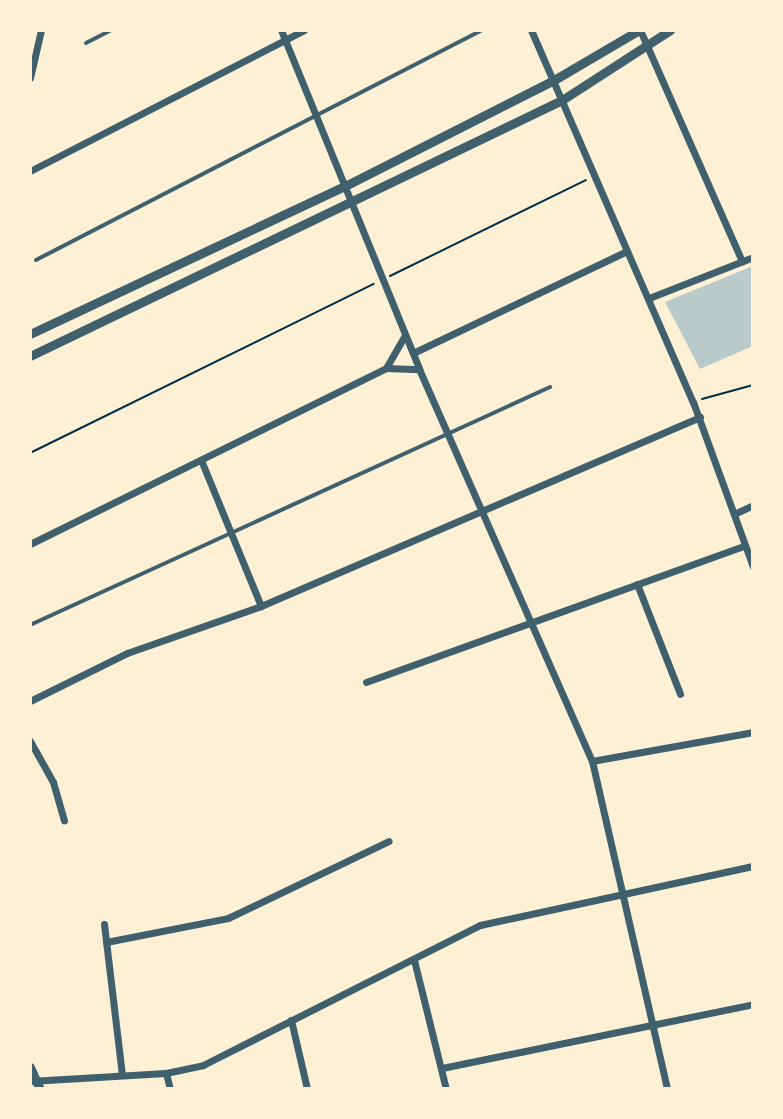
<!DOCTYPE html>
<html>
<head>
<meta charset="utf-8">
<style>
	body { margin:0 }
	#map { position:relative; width:783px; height:1119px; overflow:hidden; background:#fdf0d5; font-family:Commissioner,sans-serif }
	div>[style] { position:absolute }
	.green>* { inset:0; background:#b9caca }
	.path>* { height:2px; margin:-1px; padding:0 1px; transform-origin:1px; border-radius:1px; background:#003049 }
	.service>* { height:4px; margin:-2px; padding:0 2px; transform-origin:2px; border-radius:2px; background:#3f606c }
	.minor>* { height:7px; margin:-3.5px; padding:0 3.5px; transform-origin:3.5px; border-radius:3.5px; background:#3f606c }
	.tertiary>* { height:9px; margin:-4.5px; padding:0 4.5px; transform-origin:4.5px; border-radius:4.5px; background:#3f606c }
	span { translate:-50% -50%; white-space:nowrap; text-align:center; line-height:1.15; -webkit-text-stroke:6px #fdf0d5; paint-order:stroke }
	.frame { position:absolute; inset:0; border:32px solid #fdf0d5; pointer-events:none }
</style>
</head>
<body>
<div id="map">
	<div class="green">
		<i style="clip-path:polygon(753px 266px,753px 346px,700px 369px,665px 302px)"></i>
	</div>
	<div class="path">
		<i style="left:390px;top:276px;width:218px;rotate:-26.1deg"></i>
		<i style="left:702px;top:399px;width:53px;rotate:-15.4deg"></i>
		<i style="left:30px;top:453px;width:383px;rotate:-26.2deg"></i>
	</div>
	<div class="service">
		<i style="left:86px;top:43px;width:29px;rotate:-27deg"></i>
		<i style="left:36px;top:260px;width:502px;rotate:-27.28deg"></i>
		<i style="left:30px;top:625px;width:572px;rotate:-24.59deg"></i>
	</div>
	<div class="minor">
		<i style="left:281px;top:30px;width:366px;rotate:67.8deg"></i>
		<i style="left:419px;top:369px;width:428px;rotate:66.2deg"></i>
		<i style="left:592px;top:761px;width:336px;rotate:77.1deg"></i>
		<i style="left:531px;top:30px;width:406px;rotate:66.5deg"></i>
		<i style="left:693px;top:402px;width:176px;rotate:70deg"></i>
		<i style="left:640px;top:30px;width:253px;rotate:66.2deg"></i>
		<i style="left:30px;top:78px;width:49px;rotate:-77.1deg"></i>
		<i style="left:30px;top:171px;width:308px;rotate:-27.2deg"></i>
		<i style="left:649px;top:298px;width:112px;rotate:-21.5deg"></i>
		<i style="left:413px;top:353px;width:237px;rotate:-25.5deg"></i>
		<i style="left:386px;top:368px;width:38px;rotate:-60deg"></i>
		<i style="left:201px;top:460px;width:158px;rotate:67.7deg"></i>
		<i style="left:734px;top:514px;width:21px;rotate:-25deg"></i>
		<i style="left:30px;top:544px;width:397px;rotate:-26.3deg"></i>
		<i style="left:386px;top:368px;width:33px;rotate:2deg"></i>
		<i style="left:637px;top:584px;width:118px;rotate:68.6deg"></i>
		<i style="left:366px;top:682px;width:402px;rotate:-19.8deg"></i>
		<i style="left:30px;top:701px;width:108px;rotate:-26.3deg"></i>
		<i style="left:127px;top:653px;width:142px;rotate:-19.3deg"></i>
		<i style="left:261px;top:606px;width:478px;rotate:-23.3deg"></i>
		<i style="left:30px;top:741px;width:47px;rotate:60.7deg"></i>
		<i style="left:53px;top:782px;width:40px;rotate:74deg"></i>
		<i style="left:592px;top:761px;width:164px;rotate:-10.2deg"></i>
		<i style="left:104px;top:924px;width:151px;rotate:83.2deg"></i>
		<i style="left:106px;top:942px;width:124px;rotate:-11.1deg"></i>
		<i style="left:228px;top:918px;width:178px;rotate:-25.6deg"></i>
		<i style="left:414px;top:960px;width:133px;rotate:76.1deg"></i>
		<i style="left:291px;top:1020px;width:71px;rotate:76.9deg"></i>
		<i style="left:442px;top:1068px;width:318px;rotate:-11.6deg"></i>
		<i style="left:166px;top:1073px;width:16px;rotate:76deg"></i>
		<i style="left:30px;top:1081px;width:136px;rotate:-3.4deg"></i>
		<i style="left:166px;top:1073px;width:38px;rotate:-12deg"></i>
		<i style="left:203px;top:1065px;width:310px;rotate:-26.8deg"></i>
		<i style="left:480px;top:925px;width:279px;rotate:-12.2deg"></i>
	</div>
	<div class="tertiary">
		<i style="left:30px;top:334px;width:348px;rotate:-25.2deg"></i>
		<i style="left:345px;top:186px;width:234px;rotate:-26.9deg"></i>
		<i style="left:554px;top:80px;width:99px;rotate:-30.5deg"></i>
		<i style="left:30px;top:356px;width:590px;rotate:-25.7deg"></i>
		<i style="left:562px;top:100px;width:129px;rotate:-32.9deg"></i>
		<i style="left:30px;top:1067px;width:24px;rotate:66deg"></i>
	</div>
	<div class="frame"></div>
</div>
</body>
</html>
